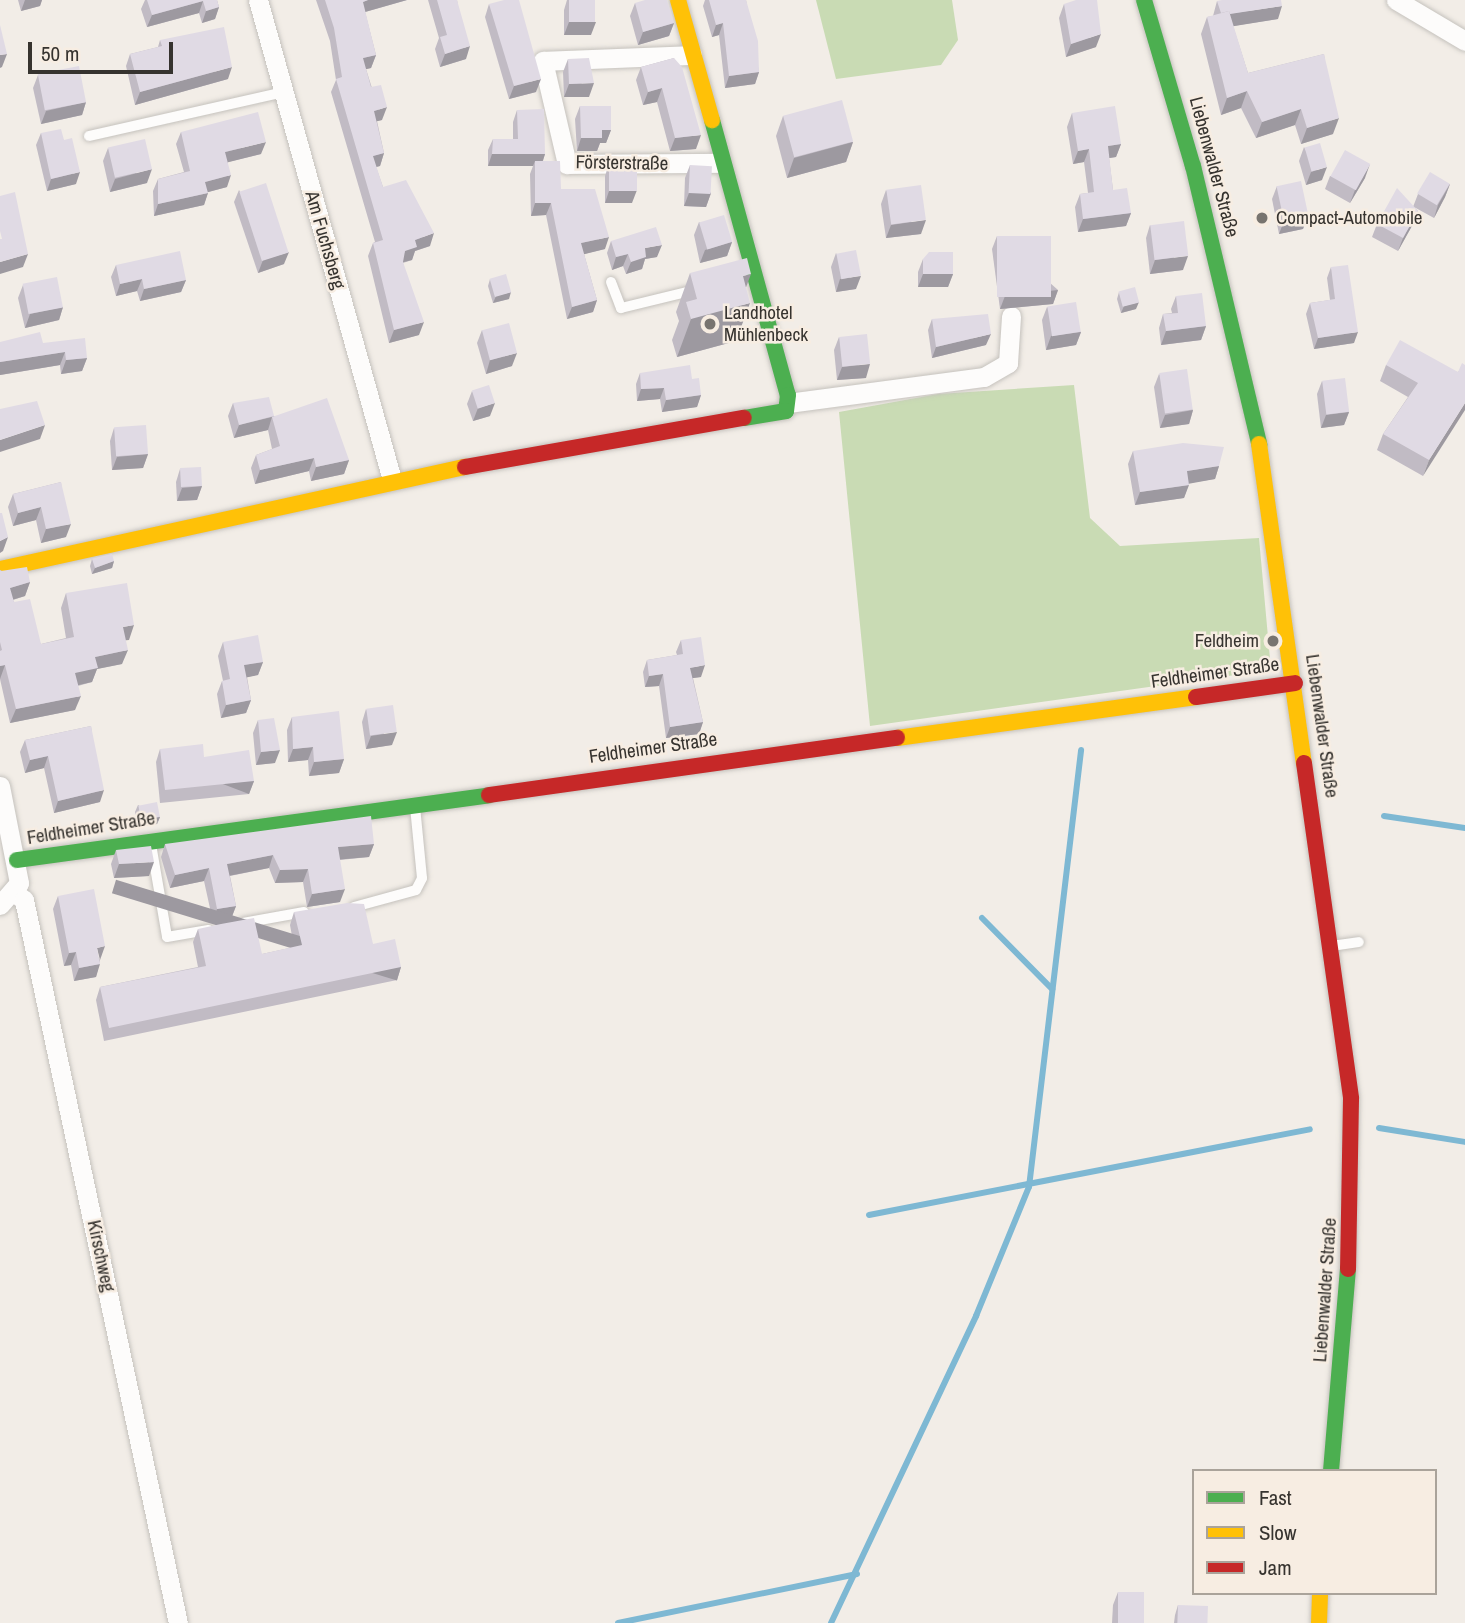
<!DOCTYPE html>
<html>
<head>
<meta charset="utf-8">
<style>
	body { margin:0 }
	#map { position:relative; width:1465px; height:1623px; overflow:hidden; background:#f2ede7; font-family:"Archivo Narrow",sans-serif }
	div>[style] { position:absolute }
	.green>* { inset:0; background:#c9dbb4 }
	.stream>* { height:6px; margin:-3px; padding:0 3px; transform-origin:3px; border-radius:3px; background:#7eb8d3 }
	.roads { filter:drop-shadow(0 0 2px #c5c2bd) drop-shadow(0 0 2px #c5c2bd) }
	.lane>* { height:10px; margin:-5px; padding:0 5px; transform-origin:5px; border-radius:5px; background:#fdfcfb }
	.street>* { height:19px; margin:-9.5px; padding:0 9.5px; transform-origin:9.5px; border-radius:9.5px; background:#fdfcfb }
	.fast>* { height:16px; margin:-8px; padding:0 8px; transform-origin:8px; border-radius:8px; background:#4caf50 }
	.slow>* { height:16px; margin:-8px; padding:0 8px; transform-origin:8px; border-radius:8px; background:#ffc107 }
	.jam>* { height:16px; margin:-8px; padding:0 8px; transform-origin:8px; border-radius:8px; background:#c62828 }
	.wall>* { inset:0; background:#c1bbc4 }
	.shaded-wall>* { inset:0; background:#9d99a0; transform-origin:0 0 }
	.building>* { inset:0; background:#e0dae4; transform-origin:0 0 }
	.dots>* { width:19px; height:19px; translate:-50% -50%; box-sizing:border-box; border:4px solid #f7ede2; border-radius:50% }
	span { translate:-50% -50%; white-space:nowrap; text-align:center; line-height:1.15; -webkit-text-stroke:5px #f7ede2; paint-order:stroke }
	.street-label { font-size:19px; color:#36332f }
	.poi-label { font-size:19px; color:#36332f }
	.left { translate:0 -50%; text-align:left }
	.right { translate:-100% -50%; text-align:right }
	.legend { position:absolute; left:1192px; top:1469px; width:245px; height:126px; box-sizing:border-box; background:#f7ede2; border:2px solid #aaa39a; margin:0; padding:9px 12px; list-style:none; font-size:21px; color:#36332f }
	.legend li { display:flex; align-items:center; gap:14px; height:35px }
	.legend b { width:35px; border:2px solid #aaa39a }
	.scale { position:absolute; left:28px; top:42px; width:145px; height:32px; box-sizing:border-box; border:4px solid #36332f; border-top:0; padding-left:9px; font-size:21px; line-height:24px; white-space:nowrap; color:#36332f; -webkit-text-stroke:5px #f7ede2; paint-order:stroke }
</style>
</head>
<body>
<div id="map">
	<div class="green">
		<i style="clip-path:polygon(816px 0,952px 0,958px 40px,941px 65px,836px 79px)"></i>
		<i style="clip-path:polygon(1074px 385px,1090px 518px,1120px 546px,1259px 538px,1271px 670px,870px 726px,839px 412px,938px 394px)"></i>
	</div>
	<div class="stream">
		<i style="left:1384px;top:816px;width:82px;rotate:8.4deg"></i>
		<i style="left:982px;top:918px;width:100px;rotate:45.4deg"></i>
		<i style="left:1379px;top:1128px;width:87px;rotate:9.2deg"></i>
		<i style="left:869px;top:1215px;width:449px;rotate:-11deg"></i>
		<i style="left:618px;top:1623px;width:244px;rotate:-11.6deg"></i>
		<i style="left:831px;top:1623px;width:340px;rotate:-64.7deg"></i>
		<i style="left:976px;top:1316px;width:139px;rotate:-67.7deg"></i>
		<i style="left:1029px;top:1187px;width:440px;rotate:-83.2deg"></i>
	</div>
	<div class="roads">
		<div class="lane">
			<i style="left:89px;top:136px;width:200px;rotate:-12.7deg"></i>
			<i style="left:611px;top:282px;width:28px;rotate:69deg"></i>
			<i style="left:621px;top:308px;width:76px;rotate:-13.7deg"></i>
			<i style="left:151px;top:844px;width:94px;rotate:80.2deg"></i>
			<i style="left:167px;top:937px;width:42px;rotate:-9.7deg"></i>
			<i style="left:354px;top:907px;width:64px;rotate:-15.3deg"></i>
			<i style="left:416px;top:890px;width:13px;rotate:-63deg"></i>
			<i style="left:422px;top:878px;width:71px;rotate:-95.6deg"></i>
			<i style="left:243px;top:923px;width:62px;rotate:-10.2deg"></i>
			<i style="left:1331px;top:946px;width:28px;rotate:-8deg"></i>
		</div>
		<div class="street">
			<i style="left:258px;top:0;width:498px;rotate:74.4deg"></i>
			<i style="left:1396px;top:0;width:80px;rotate:30.7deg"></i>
			<i style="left:692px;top:55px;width:149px;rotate:177.7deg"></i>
			<i style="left:543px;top:61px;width:106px;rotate:76.9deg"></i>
			<i style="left:567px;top:164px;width:154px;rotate:-0.4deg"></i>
			<i style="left:788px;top:403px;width:198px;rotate:-7.6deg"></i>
			<i style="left:984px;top:377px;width:28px;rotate:-30deg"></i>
			<i style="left:1008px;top:363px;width:47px;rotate:-86.3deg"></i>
			<i style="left:0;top:786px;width:99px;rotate:78.9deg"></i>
			<i style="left:19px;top:883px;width:29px;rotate:131deg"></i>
			<i style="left:15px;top:893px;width:11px;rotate:38deg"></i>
			<i style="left:24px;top:900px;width:739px;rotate:77.98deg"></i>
		</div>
		<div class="fast">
			<i style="left:1144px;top:0;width:173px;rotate:73.6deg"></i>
			<i style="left:1193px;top:166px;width:286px;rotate:76.6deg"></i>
			<i style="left:712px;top:120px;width:285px;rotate:74.6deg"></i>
			<i style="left:788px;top:395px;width:16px;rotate:97deg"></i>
			<i style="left:786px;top:411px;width:43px;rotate:170.5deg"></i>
			<i style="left:17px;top:860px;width:476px;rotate:-7.8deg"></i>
			<i style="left:1331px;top:1471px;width:203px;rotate:-85.2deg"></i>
		</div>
		<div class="slow">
			<i style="left:678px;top:0;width:125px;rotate:74.2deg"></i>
			<i style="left:1259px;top:444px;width:322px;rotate:82deg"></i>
			<i style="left:0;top:569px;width:476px;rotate:-12.4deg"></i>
			<i style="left:897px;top:738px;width:302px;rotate:-7.8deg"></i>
			<i style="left:1319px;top:1623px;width:30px;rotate:-88deg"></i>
		</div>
		<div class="jam">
			<i style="left:465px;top:467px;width:283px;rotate:-10deg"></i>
			<i style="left:1196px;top:697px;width:100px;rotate:-8deg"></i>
			<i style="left:1304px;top:763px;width:339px;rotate:82deg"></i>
			<i style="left:1351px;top:1099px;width:170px;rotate:91deg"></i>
			<i style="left:489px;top:795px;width:412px;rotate:-8deg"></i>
		</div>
	</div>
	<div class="wall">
		<i style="clip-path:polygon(18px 0,42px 0,40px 6px,21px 11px)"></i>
		<i style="clip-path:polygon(145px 0,217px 0,219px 7px,215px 19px,202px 23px,199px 13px,147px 27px,141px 9px)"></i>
		<i style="clip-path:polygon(316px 0,407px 0,365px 12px,376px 55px,371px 68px,366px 69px,382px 120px,377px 121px,384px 153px,380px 166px,376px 167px,383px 187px,430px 246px,415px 251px,412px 260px,403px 263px,419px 335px,389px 343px,368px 256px,373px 243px,375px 242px,331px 92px,336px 80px,330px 41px)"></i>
		<i style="clip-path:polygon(428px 0,457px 0,466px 59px,440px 67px,435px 49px,439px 38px)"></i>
		<i style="clip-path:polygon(567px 0,569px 0,591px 35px,564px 35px,564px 10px)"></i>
		<i style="clip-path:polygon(705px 0,746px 0,759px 72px,755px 84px,725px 88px,719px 35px,712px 37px,703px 6px)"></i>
		<i style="clip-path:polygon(1217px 1px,1278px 19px,1233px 26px,1248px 73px,1324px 54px,1333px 134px,1301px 144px,1295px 125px,1256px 138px,1241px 108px,1221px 115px,1201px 34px,1207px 17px,1213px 16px)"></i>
		<i style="clip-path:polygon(635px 3px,674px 23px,669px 36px,638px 45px,630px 16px)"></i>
		<i style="clip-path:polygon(489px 4px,536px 92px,509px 99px,485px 17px)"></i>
		<i style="clip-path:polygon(1064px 4px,1096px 47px,1066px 57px,1059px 18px)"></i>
		<i style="clip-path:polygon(160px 40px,228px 79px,135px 105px,126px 66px,130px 54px,158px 47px)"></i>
		<i style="clip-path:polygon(674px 58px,696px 149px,670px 151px,657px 102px,643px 105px,636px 80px,641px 67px)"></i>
		<i style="clip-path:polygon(568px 59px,589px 97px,564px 97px,563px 72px)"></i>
		<i style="clip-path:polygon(38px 75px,86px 102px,82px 115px,41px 124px,33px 88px)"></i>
		<i style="clip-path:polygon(580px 106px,611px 130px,606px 143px,600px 143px,597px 151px,577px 151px,575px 119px)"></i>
		<i style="clip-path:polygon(517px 110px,545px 154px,543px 161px,561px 189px,605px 249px,584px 254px,597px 300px,593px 312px,567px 319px,546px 215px,531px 216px,530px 174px,533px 166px,488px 166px,488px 150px,493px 139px,513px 139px,513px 122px)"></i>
		<i style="clip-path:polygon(1072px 113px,1121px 144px,1116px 157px,1109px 158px,1113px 190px,1131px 213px,1126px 226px,1078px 232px,1075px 207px,1080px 194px,1088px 193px,1084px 162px,1073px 164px,1067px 127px)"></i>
		<i style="clip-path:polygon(783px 116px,853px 142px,846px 162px,787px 178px,776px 136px)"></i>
		<i style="clip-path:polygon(181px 132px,261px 154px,228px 162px,227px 187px,208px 192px,204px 205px,154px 216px,153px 191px,158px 179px,184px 172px,176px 144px)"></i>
		<i style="clip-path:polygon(41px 133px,64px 140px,76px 184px,47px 191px,36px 145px)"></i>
		<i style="clip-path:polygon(1304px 147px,1322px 180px,1306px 185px,1299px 161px)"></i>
		<i style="clip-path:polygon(108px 148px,147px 183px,110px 192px,103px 161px)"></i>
		<i style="clip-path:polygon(609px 164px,632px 203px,605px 203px,605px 176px)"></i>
		<i style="clip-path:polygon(690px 165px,711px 193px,706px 207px,684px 206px,685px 178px)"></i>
		<i style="clip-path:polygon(1330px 176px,1365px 178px,1350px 203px,1325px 189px)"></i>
		<i style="clip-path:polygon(1450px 184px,1445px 197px,1434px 218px,1414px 207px,1418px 211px,1413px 224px,1398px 251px,1372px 237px,1377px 224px,1413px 207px,1418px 194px)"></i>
		<i style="clip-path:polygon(1277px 186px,1308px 215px,1303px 229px,1279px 234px,1272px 199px)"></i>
		<i style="clip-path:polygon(239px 190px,284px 264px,258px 273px,234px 202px)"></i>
		<i style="clip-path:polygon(886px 190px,921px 234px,886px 238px,881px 204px)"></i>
		<i style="clip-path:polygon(699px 222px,732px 242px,727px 256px,700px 263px,694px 235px)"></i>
		<i style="clip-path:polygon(1150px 225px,1183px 270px,1150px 274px,1146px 238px)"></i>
		<i style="clip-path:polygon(997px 236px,1058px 290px,1053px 304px,1000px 309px,992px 249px)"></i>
		<i style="clip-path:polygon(611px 241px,657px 257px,645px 259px,642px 269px,626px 274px,623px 266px,612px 270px,607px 253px)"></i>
		<i style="clip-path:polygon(836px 253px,856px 289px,836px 292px,831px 267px)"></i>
		<i style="clip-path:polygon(923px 259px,953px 274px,948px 287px,918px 287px,918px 272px)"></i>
		<i style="clip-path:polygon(116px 265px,186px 280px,181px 292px,140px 301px,137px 291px,116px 296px,111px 277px)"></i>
		<i style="clip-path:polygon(1331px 267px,1354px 343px,1314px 349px,1306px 314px,1310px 303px,1330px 300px,1327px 278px)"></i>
		<i style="clip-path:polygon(690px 273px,746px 288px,736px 341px,677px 357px,672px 340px,679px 321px,676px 312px)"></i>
		<i style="clip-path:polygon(490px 279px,509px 299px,493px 303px,488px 286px)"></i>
		<i style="clip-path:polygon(23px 285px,63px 307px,59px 320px,25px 328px,18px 298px)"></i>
		<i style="clip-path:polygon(1119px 292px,1136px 309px,1121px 313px,1117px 299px)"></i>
		<i style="clip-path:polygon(1176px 296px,1206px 326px,1201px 340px,1161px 345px,1159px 328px,1163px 314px,1172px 313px,1171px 309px)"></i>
		<i style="clip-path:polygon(1047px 307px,1081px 332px,1076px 345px,1046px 350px,1042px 320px)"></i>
		<i style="clip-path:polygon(932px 319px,986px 345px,932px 358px,928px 330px)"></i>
		<i style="clip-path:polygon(482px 330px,512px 366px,486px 374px,477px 343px)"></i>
		<i style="clip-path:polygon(839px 337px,866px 378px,837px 380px,834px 350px)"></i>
		<i style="clip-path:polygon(0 342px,43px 343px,87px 358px,82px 371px,61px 374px,60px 365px,0 375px)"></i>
		<i style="clip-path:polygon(1386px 365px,1458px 372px,1465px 365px,1423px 476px,1377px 450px,1383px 434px,1408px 397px,1380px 381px)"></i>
		<i style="clip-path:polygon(640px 373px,692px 379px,701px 395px,697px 407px,662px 412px,660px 399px,637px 401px,636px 384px)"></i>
		<i style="clip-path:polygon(1159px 374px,1193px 410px,1189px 424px,1160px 428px,1154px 387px)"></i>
		<i style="clip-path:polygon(1322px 381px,1349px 412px,1344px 425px,1321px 428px,1317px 394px)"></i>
		<i style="clip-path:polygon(472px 391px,490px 416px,473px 421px,467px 404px)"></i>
		<i style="clip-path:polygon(233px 403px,274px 416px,349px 460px,344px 474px,311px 481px,309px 471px,255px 484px,251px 468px,256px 455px,272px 449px,268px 430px,234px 438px,228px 416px)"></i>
		<i style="clip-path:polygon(114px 428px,148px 454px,143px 468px,112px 470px,110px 441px)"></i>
		<i style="clip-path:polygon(1133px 451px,1219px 466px,1215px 479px,1189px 483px,1184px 498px,1135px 505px,1128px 464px)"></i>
		<i style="clip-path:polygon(180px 469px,202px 486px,197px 500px,177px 501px,176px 482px)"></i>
		<i style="clip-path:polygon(61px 482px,66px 537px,41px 543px,36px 520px,13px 526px,8px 507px,13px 494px)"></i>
		<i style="clip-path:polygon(92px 559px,114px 561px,112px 568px,92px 574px,90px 566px)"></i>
		<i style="clip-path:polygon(0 570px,30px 582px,25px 596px,13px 600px,41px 644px,66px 638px,61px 608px,66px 593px,129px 640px,126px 640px,122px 664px,97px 669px,92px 682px,78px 686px,75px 710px,10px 723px,0 679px)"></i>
		<i style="clip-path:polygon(681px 640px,701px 677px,693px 678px,703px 722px,699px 734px,666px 738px,659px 686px,645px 687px,643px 672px,647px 660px,677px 655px,676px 652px)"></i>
		<i style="clip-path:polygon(223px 642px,263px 662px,258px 675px,247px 677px,251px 700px,246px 713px,221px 718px,217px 694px,222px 681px,223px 681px,218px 656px)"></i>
		<i style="clip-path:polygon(366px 709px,392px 745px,366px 749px,362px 722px)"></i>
		<i style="clip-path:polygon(292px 717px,344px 759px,339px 773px,309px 776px,308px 760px,288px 762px,287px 730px)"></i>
		<i style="clip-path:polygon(258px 720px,275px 763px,256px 765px,253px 733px)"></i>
		<i style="clip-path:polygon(91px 726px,100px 802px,54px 813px,44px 768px,25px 773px,20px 752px,25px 740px)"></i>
		<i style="clip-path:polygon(160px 749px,204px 757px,254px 781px,249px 794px,160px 803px,156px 762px)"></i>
		<i style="clip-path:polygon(138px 805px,160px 817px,157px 824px,137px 827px,135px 812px)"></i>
		<i style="clip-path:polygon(165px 844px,374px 844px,369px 857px,340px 860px,340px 902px,307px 907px,303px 882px,275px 883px,269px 868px,230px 876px,236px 906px,231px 919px,213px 922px,204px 881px,170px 888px,161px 857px)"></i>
		<i style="clip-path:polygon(116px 850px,149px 876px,114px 878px,111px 864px)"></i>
		<i style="clip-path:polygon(58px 896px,100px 960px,96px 977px,74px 981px,71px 965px,64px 966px,53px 909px)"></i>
		<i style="clip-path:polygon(294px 912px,373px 944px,401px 967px,397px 980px,104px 1041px,96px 1000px,100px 987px,198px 967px,193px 942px,198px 929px,262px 954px,294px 947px,290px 925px)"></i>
		<i style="clip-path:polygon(1118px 1592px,1144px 1623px,1112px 1623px,1113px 1605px)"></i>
		<i style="clip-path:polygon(1178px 1605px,1207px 1623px,1174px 1623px,1175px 1615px)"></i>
	</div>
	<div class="shaded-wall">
		<i style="clip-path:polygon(25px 0,42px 0,40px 6px,21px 11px)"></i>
		<i style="clip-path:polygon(368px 0,407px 0,358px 14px,363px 2px)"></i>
		<i style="clip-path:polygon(203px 1px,199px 13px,147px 27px,152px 15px)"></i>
		<i style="clip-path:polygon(1282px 6px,1278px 19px,1216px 29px,1221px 15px)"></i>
		<i style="clip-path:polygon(219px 7px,215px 19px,202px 23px,206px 11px)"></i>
		<i style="clip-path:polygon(569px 22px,596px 22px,591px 35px,564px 35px)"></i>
		<i style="clip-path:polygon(674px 23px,669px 36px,638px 45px,643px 32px)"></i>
		<i style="clip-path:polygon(723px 23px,719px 35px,712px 37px,716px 25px)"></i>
		<i style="clip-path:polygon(1101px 34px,1096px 47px,1066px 57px,1071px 44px)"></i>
		<i style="clip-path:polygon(470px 46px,466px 59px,440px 67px,445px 54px)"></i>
		<i style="clip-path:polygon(7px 54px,2px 67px,0 68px,0 55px)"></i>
		<i style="clip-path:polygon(376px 55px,371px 68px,358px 71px,363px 58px)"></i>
		<i style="clip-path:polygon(232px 67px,228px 79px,135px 105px,140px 92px)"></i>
		<i style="clip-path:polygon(759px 72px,755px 84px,725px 88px,729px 76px)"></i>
		<i style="clip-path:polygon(541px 79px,536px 92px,509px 99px,514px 86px)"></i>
		<i style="clip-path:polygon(594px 83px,589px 97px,564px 97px,569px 84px)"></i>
		<i style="clip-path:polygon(662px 88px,657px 102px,643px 105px,648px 92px)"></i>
		<i style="clip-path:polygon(1247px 91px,1241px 108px,1221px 115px,1227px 98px)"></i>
		<i style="clip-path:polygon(86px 102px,82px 115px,41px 124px,46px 111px)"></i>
		<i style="clip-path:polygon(387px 107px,382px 120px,370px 123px,374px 111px)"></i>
		<i style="clip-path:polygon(1301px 109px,1295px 125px,1256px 138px,1262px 122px)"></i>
		<i style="clip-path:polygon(1339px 118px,1333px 134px,1301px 144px,1307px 128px)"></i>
		<i style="clip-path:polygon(602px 130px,611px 130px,606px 143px,600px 143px,597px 151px,577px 151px,581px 138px)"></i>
		<i style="clip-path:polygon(701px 135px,696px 149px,670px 151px,675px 138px)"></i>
		<i style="clip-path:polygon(266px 142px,261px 154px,221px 164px,225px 152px)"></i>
		<i style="clip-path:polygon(853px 142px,846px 162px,787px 178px,794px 158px)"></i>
		<i style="clip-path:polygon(1121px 144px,1116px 157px,1103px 159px,1108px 146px)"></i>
		<i style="clip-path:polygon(1089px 149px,1084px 162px,1073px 164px,1078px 151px)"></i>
		<i style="clip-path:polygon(384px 153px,380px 166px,368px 169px,373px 156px)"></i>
		<i style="clip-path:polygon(492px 154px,545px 154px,541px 166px,535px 161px,533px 166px,488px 166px)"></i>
		<i style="clip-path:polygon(1370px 164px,1365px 178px,1350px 203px,1355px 190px)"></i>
		<i style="clip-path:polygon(1327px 167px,1322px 180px,1306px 185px,1311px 172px)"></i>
		<i style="clip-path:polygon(152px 169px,147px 183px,110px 192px,115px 179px)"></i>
		<i style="clip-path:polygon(80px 172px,76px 184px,47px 191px,51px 179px)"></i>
		<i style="clip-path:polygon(231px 175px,227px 187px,201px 194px,205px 182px)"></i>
		<i style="clip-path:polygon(1450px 184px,1445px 197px,1434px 218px,1438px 205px)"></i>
		<i style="clip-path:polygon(637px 190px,632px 203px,605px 203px,609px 191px)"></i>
		<i style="clip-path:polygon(208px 193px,204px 205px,154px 216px,158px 204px)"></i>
		<i style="clip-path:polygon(689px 193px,711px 193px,706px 207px,684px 206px)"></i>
		<i style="clip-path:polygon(535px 203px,551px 203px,546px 215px,531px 216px)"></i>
		<i style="clip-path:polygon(1418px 211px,1413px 224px,1398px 251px,1403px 238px)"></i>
		<i style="clip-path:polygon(1131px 213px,1126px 226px,1078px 232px,1083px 219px)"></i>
		<i style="clip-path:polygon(1308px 215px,1303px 229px,1279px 234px,1284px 221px)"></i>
		<i style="clip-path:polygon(926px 220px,921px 234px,886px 238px,891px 225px)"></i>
		<i style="clip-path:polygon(434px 233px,430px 246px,415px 251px,412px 260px,400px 263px,405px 251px,415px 240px)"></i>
		<i style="clip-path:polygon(609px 237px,605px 249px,577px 256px,581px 243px)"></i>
		<i style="clip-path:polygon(732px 242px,727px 256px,700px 263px,705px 250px)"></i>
		<i style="clip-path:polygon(662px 245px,657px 257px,645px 259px,642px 269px,626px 274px,631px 262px,645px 248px)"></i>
		<i style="clip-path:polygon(289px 252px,284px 264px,258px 273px,263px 260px)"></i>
		<i style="clip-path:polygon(28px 254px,23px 267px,0 274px,0 262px)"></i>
		<i style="clip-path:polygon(628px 254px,623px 266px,612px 270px,616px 257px)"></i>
		<i style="clip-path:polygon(1188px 256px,1183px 270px,1150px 274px,1155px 260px)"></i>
		<i style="clip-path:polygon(751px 274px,739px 306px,750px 303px,736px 341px,677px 357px,691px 319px,743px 276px)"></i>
		<i style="clip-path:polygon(923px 274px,953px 274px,948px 287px,918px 287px)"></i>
		<i style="clip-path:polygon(861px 276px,856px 289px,836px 292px,840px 279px)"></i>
		<i style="clip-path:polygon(142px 279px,137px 291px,116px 296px,120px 284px)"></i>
		<i style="clip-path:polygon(186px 280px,181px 292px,140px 301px,144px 289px)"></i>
		<i style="clip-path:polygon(1058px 290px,1053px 304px,1000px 309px,1005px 296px)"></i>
		<i style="clip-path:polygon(511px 292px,509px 299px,493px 303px,496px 296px)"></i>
		<i style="clip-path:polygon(597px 300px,593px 312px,567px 319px,572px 307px)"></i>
		<i style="clip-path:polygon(1139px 302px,1136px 309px,1121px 313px,1124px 306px)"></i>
		<i style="clip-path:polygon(63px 307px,59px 320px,25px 328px,30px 314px)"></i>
		<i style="clip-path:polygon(424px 322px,419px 335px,389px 343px,394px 330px)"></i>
		<i style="clip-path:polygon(1206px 326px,1201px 340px,1161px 345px,1166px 331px)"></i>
		<i style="clip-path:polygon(1081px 332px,1076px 345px,1046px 350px,1051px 336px)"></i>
		<i style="clip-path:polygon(1358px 332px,1354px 343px,1314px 349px,1318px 338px)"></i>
		<i style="clip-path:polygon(991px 334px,986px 345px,932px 358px,936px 347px)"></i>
		<i style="clip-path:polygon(65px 352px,60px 365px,0 375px,0 362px)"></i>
		<i style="clip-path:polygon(517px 353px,512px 366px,486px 374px,490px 360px)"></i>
		<i style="clip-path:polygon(87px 358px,82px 371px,61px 374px,66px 360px)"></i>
		<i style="clip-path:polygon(870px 364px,866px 378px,837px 380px,842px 367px)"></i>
		<i style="clip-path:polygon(664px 388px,660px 399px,637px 401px,641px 389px)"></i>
		<i style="clip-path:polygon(701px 395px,697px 407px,662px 412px,666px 400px)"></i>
		<i style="clip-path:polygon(495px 403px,490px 416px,473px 421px,478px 408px)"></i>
		<i style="clip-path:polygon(1465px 403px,1465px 410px,1423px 476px,1429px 460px)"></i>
		<i style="clip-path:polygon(1193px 410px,1189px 424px,1160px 428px,1165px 415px)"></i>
		<i style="clip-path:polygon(1349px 412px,1344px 425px,1321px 428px,1326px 415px)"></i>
		<i style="clip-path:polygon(272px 417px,268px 430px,234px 438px,239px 425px)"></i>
		<i style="clip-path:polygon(45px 425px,40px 439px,0 452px,0 440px)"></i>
		<i style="clip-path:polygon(148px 454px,143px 468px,112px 470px,117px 457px)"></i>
		<i style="clip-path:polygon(314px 458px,309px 471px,255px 484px,260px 470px)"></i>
		<i style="clip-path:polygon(349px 460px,344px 474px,311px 481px,316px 467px)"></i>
		<i style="clip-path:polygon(1219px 466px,1215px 479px,1182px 485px,1187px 471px)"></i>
		<i style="clip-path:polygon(1189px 485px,1184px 498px,1135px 505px,1140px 492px)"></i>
		<i style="clip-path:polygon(202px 486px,197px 500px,177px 501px,182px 488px)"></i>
		<i style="clip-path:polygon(41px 507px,36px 520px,13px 526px,18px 513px)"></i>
		<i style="clip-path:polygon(71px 524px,66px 537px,41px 543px,46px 529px)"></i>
		<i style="clip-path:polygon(8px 537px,3px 551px,0 553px,0 541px)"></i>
		<i style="clip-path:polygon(114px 561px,112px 568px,92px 574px,95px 568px)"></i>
		<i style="clip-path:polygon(30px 582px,25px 596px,5px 602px,10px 588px)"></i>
		<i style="clip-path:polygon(134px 625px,129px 640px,118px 641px,123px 627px)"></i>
		<i style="clip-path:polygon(128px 650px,122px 664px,97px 669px,92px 682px,70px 687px,75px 673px,95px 657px)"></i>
		<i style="clip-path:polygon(263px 662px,258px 675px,239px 679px,244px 665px)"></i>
		<i style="clip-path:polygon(5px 665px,0 679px,0 666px)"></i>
		<i style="clip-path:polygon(705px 665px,701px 677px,686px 679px,690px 668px)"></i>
		<i style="clip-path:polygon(663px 674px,659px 686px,645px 687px,649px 676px)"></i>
		<i style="clip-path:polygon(81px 696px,75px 710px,10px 723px,16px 709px)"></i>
		<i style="clip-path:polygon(251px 700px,246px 713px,221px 718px,226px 705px)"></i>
		<i style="clip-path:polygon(703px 722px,699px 734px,666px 738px,670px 727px)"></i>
		<i style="clip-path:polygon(397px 732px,392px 745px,366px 749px,371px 736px)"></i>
		<i style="clip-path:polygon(313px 747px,308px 760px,288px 762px,293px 749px)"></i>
		<i style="clip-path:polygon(280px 750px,275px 763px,256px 765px,261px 752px)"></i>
		<i style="clip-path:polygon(48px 756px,44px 768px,25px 773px,30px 760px)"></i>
		<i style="clip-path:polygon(344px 759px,339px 773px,309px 776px,314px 762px)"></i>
		<i style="left:254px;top:781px;width:14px;height:89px;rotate:111deg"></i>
		<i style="clip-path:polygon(104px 790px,100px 802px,54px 813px,58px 801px)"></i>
		<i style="clip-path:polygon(160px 817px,157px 824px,137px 827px,140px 820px)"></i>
		<i style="clip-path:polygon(374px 844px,369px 857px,334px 860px,338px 847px)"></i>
		<i style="clip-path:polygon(273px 855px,269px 868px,223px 877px,227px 864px)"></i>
		<i style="clip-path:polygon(154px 862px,149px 876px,114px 878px,119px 864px)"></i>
		<i style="clip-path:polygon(209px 868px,204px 881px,170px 888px,175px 875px)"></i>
		<i style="clip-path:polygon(308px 869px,303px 882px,275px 883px,280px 870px)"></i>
		<i style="clip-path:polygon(345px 889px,340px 902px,307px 907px,312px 894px)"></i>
		<i style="clip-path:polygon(236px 906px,231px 919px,213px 922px,217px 909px)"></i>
		<i style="clip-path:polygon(105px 946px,100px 960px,97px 948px)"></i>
		<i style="clip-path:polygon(76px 952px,71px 965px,64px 966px,69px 953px)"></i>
		<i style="clip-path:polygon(100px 964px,96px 977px,74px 981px,79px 968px)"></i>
		<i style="left:401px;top:967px;width:14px;height:298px;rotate:107deg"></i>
	</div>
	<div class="building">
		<i style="clip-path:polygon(147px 0,217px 0,219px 7px,206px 11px,203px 1px,152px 15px)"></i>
		<i style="clip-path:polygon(325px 0,368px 0,363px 2px,376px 55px,363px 58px,371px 87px,381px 85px,387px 107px,374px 111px,384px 153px,373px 156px,383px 187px,406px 180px,434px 233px,415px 240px,417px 247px,405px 251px,403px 262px,424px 322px,394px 330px,373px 243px,383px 240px,336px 79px,342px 77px,334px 28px)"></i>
		<i style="clip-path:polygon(437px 0,457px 0,470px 46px,445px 54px,440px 37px,447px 35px)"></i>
		<i style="clip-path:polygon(504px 0,519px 0,541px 79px,514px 86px,489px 4px)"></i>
		<i style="left:569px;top:0;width:26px;height:22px"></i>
		<i style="clip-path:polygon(645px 0,667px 0,674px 23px,643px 32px,635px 3px)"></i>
		<i style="clip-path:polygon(709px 0,746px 0,758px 41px,759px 72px,729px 76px,723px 23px,716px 25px)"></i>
		<i style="clip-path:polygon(1076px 0,1097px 0,1101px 34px,1071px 44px,1064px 4px)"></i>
		<i style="clip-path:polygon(1222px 0,1281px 0,1282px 6px,1230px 14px,1229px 11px,1221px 13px,1217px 1px)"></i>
		<i style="clip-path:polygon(1229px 11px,1248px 73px,1324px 54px,1339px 118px,1307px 128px,1301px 109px,1262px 122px,1247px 91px,1227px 98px,1207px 17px)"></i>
		<i style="clip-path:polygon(0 25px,7px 54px,0 55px)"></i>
		<i style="clip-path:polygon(224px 27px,232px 67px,140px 92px,130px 54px,162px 46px,160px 40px)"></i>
		<i style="clip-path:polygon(589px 58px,594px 83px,569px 84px,568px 59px)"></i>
		<i style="clip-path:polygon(674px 58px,682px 67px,701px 135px,675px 138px,662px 88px,648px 92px,641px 67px)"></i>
		<i style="left:79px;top:66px;width:37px;height:42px;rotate:79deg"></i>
		<i style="left:842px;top:100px;width:43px;height:61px;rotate:75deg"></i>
		<i style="clip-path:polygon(580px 106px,611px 106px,611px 130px,602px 130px,602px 138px,581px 138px)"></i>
		<i style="clip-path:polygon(1115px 106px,1121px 144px,1108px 146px,1113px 190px,1127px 188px,1131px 213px,1083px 219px,1080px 194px,1094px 192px,1089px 149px,1078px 151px,1072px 113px)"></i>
		<i style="clip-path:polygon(544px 109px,545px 154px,492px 154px,493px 139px,518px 139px,517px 110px)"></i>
		<i style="clip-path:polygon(258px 112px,266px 142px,225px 152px,231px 175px,205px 182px,208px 193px,158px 204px,158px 179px,190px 171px,181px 132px)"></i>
		<i style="clip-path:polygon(61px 129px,64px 140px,72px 138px,80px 172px,51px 179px,41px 133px)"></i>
		<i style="left:145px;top:139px;width:31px;height:38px;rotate:77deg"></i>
		<i style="left:1320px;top:143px;width:25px;height:16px;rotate:74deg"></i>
		<i style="left:1345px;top:150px;width:29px;height:30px;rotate:29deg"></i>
		<i style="clip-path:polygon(535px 161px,560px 161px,561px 189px,595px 189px,609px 237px,581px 243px,597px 300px,572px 307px,551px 203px,535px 203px)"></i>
		<i style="left:609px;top:164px;width:28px;height:27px"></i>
		<i style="left:690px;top:165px;width:22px;height:28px;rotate:3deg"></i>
		<i style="left:1430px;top:172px;width:23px;height:25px;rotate:31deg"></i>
		<i style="left:1301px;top:181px;width:35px;height:25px;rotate:78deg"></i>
		<i style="left:266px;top:183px;width:73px;height:28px;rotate:72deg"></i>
		<i style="left:921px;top:185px;width:35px;height:35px;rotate:82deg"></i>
		<i style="clip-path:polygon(1397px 188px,1418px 211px,1403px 238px,1377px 224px)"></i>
		<i style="clip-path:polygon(15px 192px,28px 254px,0 262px,0 239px,2px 239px,0 231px,0 196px)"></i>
		<i style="left:724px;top:215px;width:28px;height:26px;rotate:73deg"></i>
		<i style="left:1184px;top:221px;width:35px;height:34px;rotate:83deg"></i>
		<i style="clip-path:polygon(656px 227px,662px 245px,645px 248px,646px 257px,631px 262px,628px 254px,616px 257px,611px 241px)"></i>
		<i style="left:997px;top:236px;width:54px;height:61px"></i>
		<i style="left:856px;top:250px;width:26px;height:20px;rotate:79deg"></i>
		<i style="clip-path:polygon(180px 251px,186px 280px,144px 289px,142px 279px,120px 284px,116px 265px)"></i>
		<i style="clip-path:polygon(929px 252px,953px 252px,953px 274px,923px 274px,923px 259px)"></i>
		<i style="clip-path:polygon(747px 258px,751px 274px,743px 276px,750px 303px,691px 319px,686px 302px,697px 299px,690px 273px)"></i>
		<i style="clip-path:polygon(1348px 265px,1358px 332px,1318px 338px,1310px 303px,1335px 299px,1331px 267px)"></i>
		<i style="left:506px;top:274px;width:19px;height:17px;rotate:74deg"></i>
		<i style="left:57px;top:277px;width:31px;height:35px;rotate:79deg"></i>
		<i style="left:1135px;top:287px;width:16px;height:17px;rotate:75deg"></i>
		<i style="clip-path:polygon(1202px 293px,1206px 326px,1166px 331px,1163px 314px,1178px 313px,1176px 296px)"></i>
		<i style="left:1076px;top:302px;width:30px;height:29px;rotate:81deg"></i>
		<i style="clip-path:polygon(988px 314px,991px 334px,936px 347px,932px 319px)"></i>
		<i style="left:509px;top:323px;width:31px;height:28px;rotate:75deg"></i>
		<i style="clip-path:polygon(40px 332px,43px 343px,85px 338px,87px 358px,66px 360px,65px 352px,0 362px,0 342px)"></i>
		<i style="left:867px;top:334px;width:30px;height:28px;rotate:84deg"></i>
		<i style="clip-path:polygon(1400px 340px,1458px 372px,1462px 363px,1465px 365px,1465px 403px,1429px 460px,1383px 434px,1418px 383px,1386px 365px)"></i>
		<i style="clip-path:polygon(690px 365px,692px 379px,699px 378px,701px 395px,666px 400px,664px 388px,641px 389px,640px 373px)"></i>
		<i style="left:1187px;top:369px;width:41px;height:28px;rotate:82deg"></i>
		<i style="left:1345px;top:378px;width:34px;height:23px;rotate:83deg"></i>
		<i style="left:489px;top:385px;width:19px;height:18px;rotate:72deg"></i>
		<i style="clip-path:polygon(269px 397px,274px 416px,239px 425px,233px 403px)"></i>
		<i style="clip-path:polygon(327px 398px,349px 460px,316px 467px,314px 458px,260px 470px,256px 455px,280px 446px,272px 417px)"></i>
		<i style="clip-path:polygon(37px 401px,45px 425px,0 440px,0 409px)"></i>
		<i style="left:146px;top:425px;width:29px;height:32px;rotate:86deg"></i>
		<i style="clip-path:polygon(1183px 443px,1224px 447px,1219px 466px,1187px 471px,1189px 485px,1140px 492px,1133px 451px)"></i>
		<i style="left:201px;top:467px;width:19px;height:21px;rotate:87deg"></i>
		<i style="clip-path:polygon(61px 482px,71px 524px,46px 529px,41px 507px,18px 513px,13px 494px)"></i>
		<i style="clip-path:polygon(0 513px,2px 513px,8px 537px,0 541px)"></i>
		<i style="clip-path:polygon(112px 554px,114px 561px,95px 568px,92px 559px)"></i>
		<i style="clip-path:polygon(27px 567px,30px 582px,10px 588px,14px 602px,30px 599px,41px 644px,74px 637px,66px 593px,127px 583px,134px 625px,123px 627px,128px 650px,95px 657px,98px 668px,75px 673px,81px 696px,16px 709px,5px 665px,0 666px,0 651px,2px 650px,0 642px,0 570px,1px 571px)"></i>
		<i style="clip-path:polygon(258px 635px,263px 662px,244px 665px,251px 700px,226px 705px,222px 681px,230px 679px,223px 642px)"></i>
		<i style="clip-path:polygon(701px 637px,705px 665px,690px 668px,703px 722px,670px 727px,663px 674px,649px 676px,647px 660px,683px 654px,681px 640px)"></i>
		<i style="left:393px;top:705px;width:27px;height:27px;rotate:82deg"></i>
		<i style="clip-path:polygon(339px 711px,344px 759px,314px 762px,313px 747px,293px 749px,292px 717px)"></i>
		<i style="clip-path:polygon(274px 718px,280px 750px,261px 752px,258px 720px)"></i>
		<i style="clip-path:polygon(91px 726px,104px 790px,58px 801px,48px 756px,30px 760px,25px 740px)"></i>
		<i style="clip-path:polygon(203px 744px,204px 757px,249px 750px,254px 781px,165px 790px,160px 749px)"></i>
		<i style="left:157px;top:802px;width:15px;height:19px;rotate:79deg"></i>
		<i style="clip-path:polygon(371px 816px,374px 844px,338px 847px,345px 889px,312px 894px,308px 869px,280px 870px,273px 855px,227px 864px,236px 906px,217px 909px,209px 868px,175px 875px,165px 844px)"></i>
		<i style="clip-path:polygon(151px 846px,154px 862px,119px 864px,116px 850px)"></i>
		<i style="clip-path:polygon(94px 889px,105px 946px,97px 948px,100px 964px,79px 968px,76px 952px,69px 953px,58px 896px)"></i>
		<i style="clip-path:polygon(347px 903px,364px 904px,373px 944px,395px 939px,401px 967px,109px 1028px,100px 987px,206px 966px,198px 929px,221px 924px,254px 918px,262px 954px,302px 945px,294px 912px)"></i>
		<i style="left:1118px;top:1592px;width:26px;height:31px"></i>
		<i style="left:1178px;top:1605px;width:30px;height:18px;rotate:2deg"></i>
	</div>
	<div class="dots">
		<i style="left:1262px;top:218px;background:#78746f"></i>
		<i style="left:710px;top:324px;background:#78746f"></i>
		<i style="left:1273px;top:641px;background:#78746f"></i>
	</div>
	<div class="street-label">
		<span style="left:622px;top:163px;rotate:1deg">Försterstraße</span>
		<span style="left:1214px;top:167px;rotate:75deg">Liebenwalder Straße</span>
		<span style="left:325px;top:240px;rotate:74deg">Am Fuchsberg</span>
		<span style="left:1215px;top:673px;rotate:-8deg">Feldheimer Straße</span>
		<span style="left:1322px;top:726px;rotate:82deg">Liebenwalder Straße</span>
		<span style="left:653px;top:748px;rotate:-8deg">Feldheimer Straße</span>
		<span style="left:91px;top:828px;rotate:-9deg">Feldheimer Straße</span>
		<span style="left:101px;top:1256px;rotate:78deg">Kirschweg</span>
		<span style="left:1325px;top:1290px;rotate:-86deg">Liebenwalder Straße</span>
	</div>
	<div class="poi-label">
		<span class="left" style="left:1276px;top:218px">Compact-Automobile</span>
		<span class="left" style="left:724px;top:324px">Landhotel<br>Mühlenbeck</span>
		<span class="right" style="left:1259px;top:641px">Feldheim</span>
	</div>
	<ul class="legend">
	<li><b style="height:9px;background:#4caf50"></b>Fast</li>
	<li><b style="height:9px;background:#ffc107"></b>Slow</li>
	<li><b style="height:9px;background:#c62828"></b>Jam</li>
	</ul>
	<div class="scale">50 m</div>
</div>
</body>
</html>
